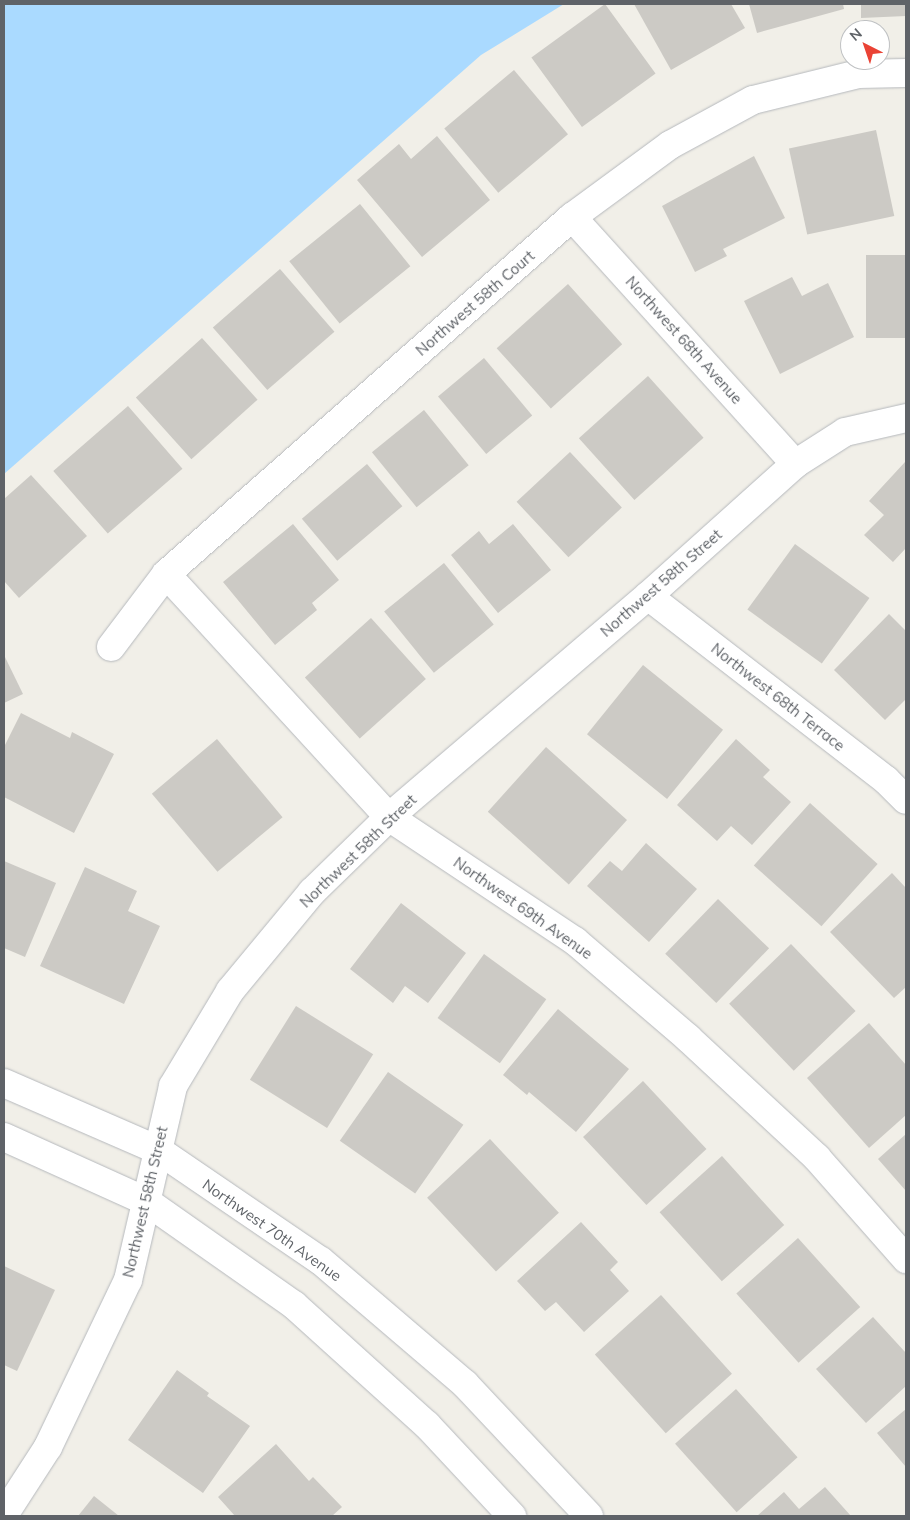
<!DOCTYPE html>
<html>
<head>
<meta charset="utf-8">
<style>
	body { margin:0 }
	#map { position:relative; width:910px; height:1520px; overflow:hidden; background:#f1efe8; font-family:Mulish,sans-serif }
	div>[style] { position:absolute }
	.water>* { inset:0; background:#aadaff }
	.building>* { inset:0; background:#cccac5; transform-origin:0 0 }
	.roads { filter:drop-shadow(0 0 1px #b5b8bc) drop-shadow(0 0 1px #b5b8bc) }
	.minor>* { height:28px; margin:-14px; padding:0 14px; transform-origin:14px; border-radius:14px; background:#fff }
	span { translate:-50% -50%; white-space:nowrap; text-align:center; line-height:1.15; -webkit-text-stroke:4px #fff; paint-order:stroke }
	.street-label { font-size:15px; color:#5f6368 }
	.frame { position:absolute; inset:0; border:5px solid #5f6368; pointer-events:none }
	.north { position:absolute; left:840px; top:20px; width:50px; height:50px; box-sizing:border-box; background:#fff; border:1px solid #bfc1c3; border-radius:50%; rotate:319deg; font-size:14px; font-weight:700; line-height:20px; text-align:center; color:#5f6368 }
	.north::after { content:''; display:block; margin:auto; width:18px; height:22px; background:#ea4335; clip-path:polygon(50% 0,100% 100%,50% 72%,0 100%) }
</style>
</head>
<body>
<div id="map">
	<div class="water">
		<i style="clip-path:polygon(4px 4px,564px 4px,481px 55px,4px 474px)"></i>
	</div>
	<div class="building">
		<i style="left:605px;top:4px;width:86px;height:91px;rotate:54deg"></i>
		<i style="clip-path:polygon(634px 4px,731px 4px,745px 28px,671px 70px)"></i>
		<i style="clip-path:polygon(749px 4px,843px 4px,844px 9px,757px 33px)"></i>
		<i style="clip-path:polygon(861px 4px,906px 4px,906px 16px,861px 18px)"></i>
		<i style="left:514px;top:70px;width:84px;height:91px;rotate:50deg"></i>
		<i style="left:876px;top:130px;width:88px;height:89px;rotate:78deg"></i>
		<i style="clip-path:polygon(437px 136px,490px 200px,422px 257px,357px 180px,399px 144px,411px 159px)"></i>
		<i style="clip-path:polygon(754px 156px,785px 218px,723px 249px,727px 256px,695px 272px,662px 206px)"></i>
		<i style="left:360px;top:204px;width:80px;height:91px;rotate:51deg"></i>
		<i style="left:906px;top:255px;width:83px;height:40px;rotate:90deg"></i>
		<i style="left:280px;top:269px;width:83px;height:89px;rotate:49deg"></i>
		<i style="clip-path:polygon(792px 277px,802px 296px,828px 283px,854px 337px,780px 374px,744px 301px)"></i>
		<i style="left:568px;top:284px;width:81px;height:96px;rotate:48deg"></i>
		<i style="left:202px;top:338px;width:83px;height:89px;rotate:48deg"></i>
		<i style="left:484px;top:358px;width:75px;height:60px;rotate:50deg"></i>
		<i style="left:648px;top:376px;width:83px;height:93px;rotate:48deg"></i>
		<i style="left:128px;top:406px;width:83px;height:99px;rotate:49deg"></i>
		<i style="left:424px;top:410px;width:71px;height:67px;rotate:51deg"></i>
		<i style="left:570px;top:452px;width:76px;height:73px;rotate:47deg"></i>
		<i style="clip-path:polygon(905px 462px,906px 548px,893px 562px,864px 535px,884px 515px,869px 501px)"></i>
		<i style="left:367px;top:464px;width:55px;height:85px;rotate:50deg"></i>
		<i style="clip-path:polygon(31px 475px,87px 536px,19px 598px,4px 581px,4px 499px)"></i>
		<i style="clip-path:polygon(293px 524px,339px 580px,312px 603px,317px 610px,275px 645px,223px 582px)"></i>
		<i style="clip-path:polygon(513px 524px,551px 570px,498px 613px,451px 555px,479px 531px,489px 544px)"></i>
		<i style="left:795px;top:544px;width:92px;height:81px;rotate:36deg"></i>
		<i style="left:444px;top:563px;width:79px;height:77px;rotate:51deg"></i>
		<i style="clip-path:polygon(889px 614px,906px 631px,906px 699px,885px 720px,834px 670px)"></i>
		<i style="left:371px;top:618px;width:82px;height:89px;rotate:48deg"></i>
		<i style="clip-path:polygon(4px 655px,23px 694px,4px 703px)"></i>
		<i style="left:643px;top:665px;width:103px;height:89px;rotate:39deg"></i>
		<i style="clip-path:polygon(21px 713px,70px 738px,72px 732px,114px 754px,74px 833px,4px 797px,4px 747px)"></i>
		<i style="left:217px;top:739px;width:102px;height:85px;rotate:50deg"></i>
		<i style="clip-path:polygon(736px 739px,770px 770px,763px 777px,791px 802px,752px 845px,731px 826px,717px 841px,677px 805px)"></i>
		<i style="left:546px;top:747px;width:109px;height:87px;rotate:42deg"></i>
		<i style="left:810px;top:803px;width:91px;height:84px;rotate:42deg"></i>
		<i style="clip-path:polygon(646px 843px,697px 889px,649px 942px,587px 886px,610px 861px,622px 871px)"></i>
		<i style="clip-path:polygon(4px 861px,56px 883px,25px 957px,4px 948px)"></i>
		<i style="clip-path:polygon(85px 867px,137px 891px,128px 911px,160px 926px,124px 1004px,40px 966px)"></i>
		<i style="clip-path:polygon(892px 873px,906px 888px,906px 987px,894px 998px,830px 932px)"></i>
		<i style="left:718px;top:899px;width:71px;height:76px;rotate:44deg"></i>
		<i style="clip-path:polygon(401px 903px,466px 953px,428px 1003px,405px 986px,393px 1003px,350px 969px)"></i>
		<i style="left:791px;top:944px;width:93px;height:86px;rotate:46deg"></i>
		<i style="left:484px;top:954px;width:77px;height:79px;rotate:36deg"></i>
		<i style="left:296px;top:1006px;width:91px;height:87px;rotate:32deg"></i>
		<i style="clip-path:polygon(558px 1009px,629px 1069px,576px 1132px,529px 1092px,527px 1095px,503px 1075px)"></i>
		<i style="clip-path:polygon(869px 1023px,906px 1065px,906px 1115px,869px 1148px,807px 1078px)"></i>
		<i style="left:388px;top:1072px;width:92px;height:84px;rotate:35deg"></i>
		<i style="left:643px;top:1081px;width:93px;height:82px;rotate:47deg"></i>
		<i style="clip-path:polygon(906px 1134px,906px 1191px,878px 1159px)"></i>
		<i style="left:490px;top:1139px;width:101px;height:86px;rotate:47deg"></i>
		<i style="left:722px;top:1156px;width:93px;height:84px;rotate:48deg"></i>
		<i style="clip-path:polygon(581px 1222px,618px 1262px,610px 1270px,629px 1291px,584px 1332px,556px 1302px,545px 1311px,517px 1281px)"></i>
		<i style="left:798px;top:1238px;width:93px;height:83px;rotate:48deg"></i>
		<i style="clip-path:polygon(4px 1266px,55px 1290px,17px 1371px,4px 1365px)"></i>
		<i style="left:661px;top:1295px;width:106px;height:89px;rotate:48deg"></i>
		<i style="clip-path:polygon(873px 1317px,906px 1353px,906px 1386px,866px 1423px,816px 1369px)"></i>
		<i style="clip-path:polygon(177px 1370px,209px 1393px,207px 1396px,250px 1426px,203px 1493px,128px 1440px)"></i>
		<i style="left:736px;top:1389px;width:92px;height:82px;rotate:48deg"></i>
		<i style="clip-path:polygon(906px 1409px,906px 1467px,877px 1433px)"></i>
		<i style="clip-path:polygon(276px 1444px,309px 1481px,313px 1477px,342px 1507px,332px 1516px,235px 1516px,218px 1497px)"></i>
		<i style="clip-path:polygon(825px 1487px,851px 1516px,757px 1516px,784px 1492px,799px 1509px)"></i>
		<i style="clip-path:polygon(94px 1496px,119px 1516px,78px 1516px)"></i>
	</div>
	<div class="roads">
		<div class="minor">
			<i style="left:572px;top:217px;width:333px;rotate:47.9deg"></i>
			<i style="left:166px;top:574px;width:330px;rotate:47.5deg"></i>
			<i style="left:389px;top:817px;width:224px;rotate:33.7deg"></i>
			<i style="left:575px;top:941px;width:149px;rotate:40.6deg"></i>
			<i style="left:688px;top:1038px;width:176px;rotate:42.9deg"></i>
			<i style="left:817px;top:1158px;width:135px;rotate:48.6deg"></i>
			<i style="left:648px;top:596px;width:301px;rotate:37.7deg"></i>
			<i style="left:886px;top:780px;width:28px;rotate:45deg"></i>
			<i style="left:111px;top:647px;width:91px;rotate:-53deg"></i>
			<i style="left:166px;top:574px;width:541px;rotate:-41.33deg"></i>
			<i style="left:572px;top:217px;width:122px;rotate:-36.3deg"></i>
			<i style="left:670px;top:145px;width:94px;rotate:-28.5deg"></i>
			<i style="left:753px;top:100px;width:108px;rotate:-13.9deg"></i>
			<i style="left:858px;top:74px;width:48px;rotate:-1.2deg"></i>
			<i style="left:4px;top:1083px;width:168px;rotate:23.5deg"></i>
			<i style="left:158px;top:1150px;width:197px;rotate:34.3deg"></i>
			<i style="left:321px;top:1261px;width:189px;rotate:40.5deg"></i>
			<i style="left:465px;top:1384px;width:181px;rotate:46.8deg"></i>
			<i style="left:4px;top:1137px;width:156px;rotate:24.3deg"></i>
			<i style="left:146px;top:1201px;width:181px;rotate:35.1deg"></i>
			<i style="left:294px;top:1305px;width:179px;rotate:42.1deg"></i>
			<i style="left:427px;top:1425px;width:125px;rotate:47deg"></i>
			<i style="left:4px;top:1515px;width:81px;rotate:-57.1deg"></i>
			<i style="left:48px;top:1447px;width:185px;rotate:-64.4deg"></i>
			<i style="left:128px;top:1280px;width:199px;rotate:-76.9deg"></i>
			<i style="left:173px;top:1086px;width:111px;rotate:-59deg"></i>
			<i style="left:230px;top:991px;width:129px;rotate:-50.4deg"></i>
			<i style="left:312px;top:892px;width:107px;rotate:-44.2deg"></i>
			<i style="left:389px;top:817px;width:340px;rotate:-40.5deg"></i>
			<i style="left:648px;top:596px;width:198px;rotate:-41.9deg"></i>
			<i style="left:795px;top:464px;width:59px;rotate:-32.6deg"></i>
			<i style="left:845px;top:432px;width:63px;rotate:-12.9deg"></i>
		</div>
	</div>
	<div class="street-label">
		<span style="left:475px;top:303px;rotate:-41deg">Northwest 58th Court</span>
		<span style="left:684px;top:340px;rotate:48deg">Northwest 68th Avenue</span>
		<span style="left:661px;top:583px;rotate:-41deg">Northwest 58th Street</span>
		<span style="left:778px;top:697px;rotate:38deg">Northwest 68th Terrace</span>
		<span style="left:358px;top:851px;rotate:-44deg">Northwest 58th Street</span>
		<span style="left:523px;top:908px;rotate:35deg">Northwest 69th Avenue</span>
		<span style="left:145px;top:1202px;rotate:-77deg">Northwest 58th Street</span>
		<span style="left:272px;top:1230px;rotate:35deg">Northwest 70th Avenue</span>
	</div>
	<div class="frame"></div>
	<div class="north">N</div>
</div>
</body>
</html>
